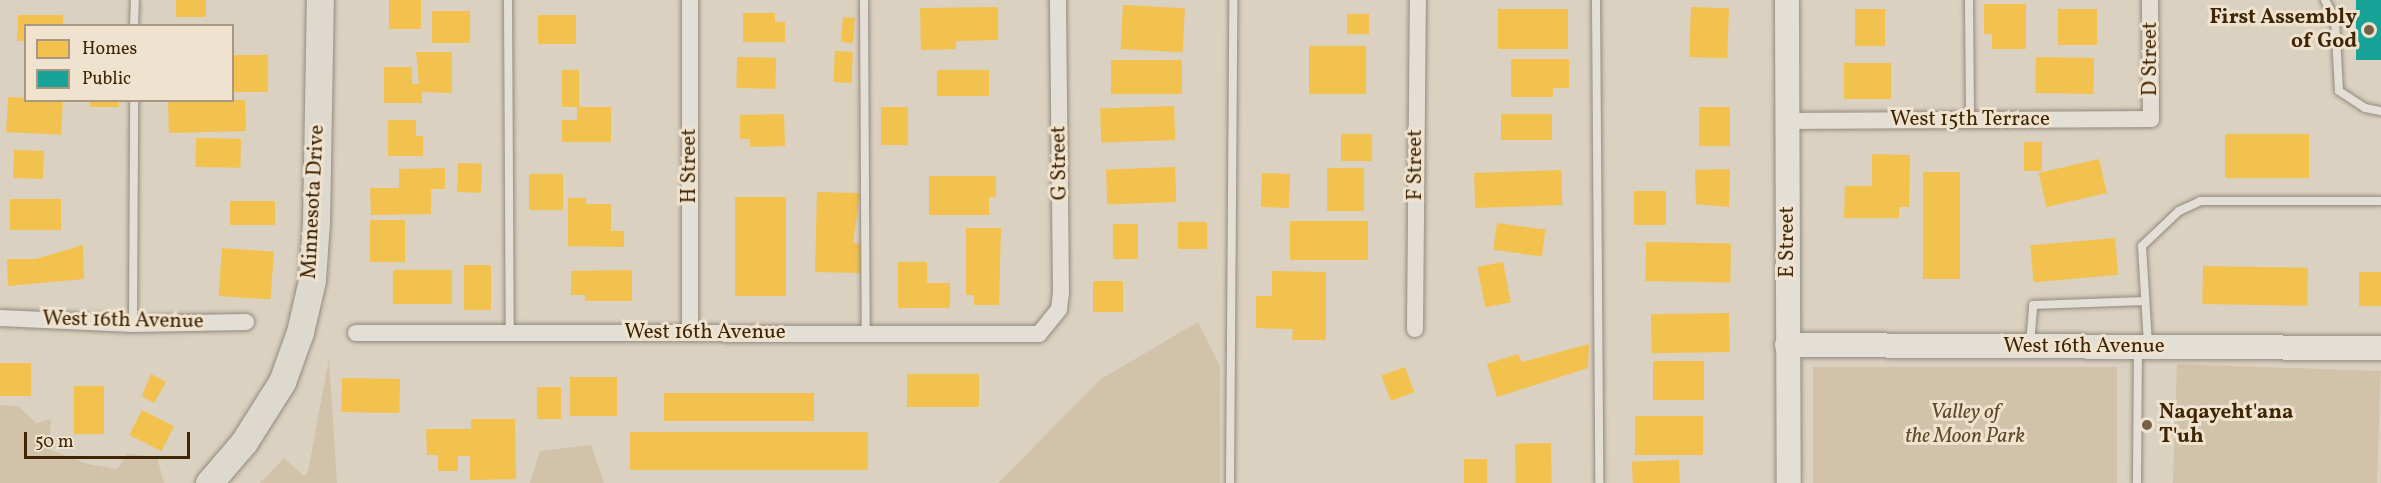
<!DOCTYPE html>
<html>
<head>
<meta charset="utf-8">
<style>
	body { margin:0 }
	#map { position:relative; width:2381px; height:483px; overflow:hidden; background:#dbd1c1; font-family:Vollkorn,serif }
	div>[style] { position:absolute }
	.green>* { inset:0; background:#d2c2aa; transform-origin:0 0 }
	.homes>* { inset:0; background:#f2c14e; transform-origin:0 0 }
	.public>* { inset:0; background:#17a398; transform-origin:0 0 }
	.roads { filter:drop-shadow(0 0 2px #928a7c) drop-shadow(0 0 2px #928a7c) }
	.lane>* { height:8px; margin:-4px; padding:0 4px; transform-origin:4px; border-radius:4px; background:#e4dfd6 }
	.street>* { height:16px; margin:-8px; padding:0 8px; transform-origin:8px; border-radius:8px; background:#e4dfd6 }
	.secondary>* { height:24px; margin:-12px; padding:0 12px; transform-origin:12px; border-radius:12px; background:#e4dfd6 }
	.primary>* { height:27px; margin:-13.5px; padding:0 13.5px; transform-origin:13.5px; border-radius:13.5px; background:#ded9cf }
	.dots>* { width:16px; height:16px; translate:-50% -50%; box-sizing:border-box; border:3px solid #efe3d0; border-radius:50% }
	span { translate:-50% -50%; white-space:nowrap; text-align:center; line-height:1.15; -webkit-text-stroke:6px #efe3d0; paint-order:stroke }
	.poi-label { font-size:21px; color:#402505; font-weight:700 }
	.right { translate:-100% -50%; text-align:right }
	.left { translate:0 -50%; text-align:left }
	.street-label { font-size:21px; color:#402505 }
	.park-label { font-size:21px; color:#62492a; font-style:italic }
	.legend { position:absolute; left:24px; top:24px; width:210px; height:78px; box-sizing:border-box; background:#efe3d0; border:2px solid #a9977f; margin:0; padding:8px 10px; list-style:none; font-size:18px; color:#402505 }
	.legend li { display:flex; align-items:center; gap:12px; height:30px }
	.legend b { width:30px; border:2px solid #a9977f }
	.scale { position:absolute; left:24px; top:432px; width:166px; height:27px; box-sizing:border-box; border:3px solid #402505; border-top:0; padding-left:8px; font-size:18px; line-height:21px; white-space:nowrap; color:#402505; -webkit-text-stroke:4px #efe3d0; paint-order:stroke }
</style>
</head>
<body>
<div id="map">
	<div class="green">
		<i style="clip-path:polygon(1198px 322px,1220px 366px,1220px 483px,998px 483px,1101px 379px)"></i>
		<i style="clip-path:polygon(329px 358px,337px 483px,260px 483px,284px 458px,304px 476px,308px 472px)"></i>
		<i style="left:2177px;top:364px;width:204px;height:119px;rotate:2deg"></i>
		<i style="left:1813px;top:367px;width:304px;height:116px"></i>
		<i style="clip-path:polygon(0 405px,18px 406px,36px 423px,51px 419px,49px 449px,87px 464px,117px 469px,127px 454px,157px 457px,164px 483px,0 483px)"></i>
		<i style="clip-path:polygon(591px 445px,604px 483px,530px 483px,540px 451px)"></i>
	</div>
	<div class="homes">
		<i style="left:176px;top:0;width:30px;height:17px"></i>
		<i style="left:389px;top:0;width:32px;height:29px"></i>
		<i style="clip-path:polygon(1984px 4px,2026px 4px,2026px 49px,1992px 49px,1992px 34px,1984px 34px)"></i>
		<i style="left:1123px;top:5px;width:62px;height:44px;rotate:3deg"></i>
		<i style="clip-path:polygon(998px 7px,998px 40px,956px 41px,956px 49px,921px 50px,920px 8px)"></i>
		<i style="left:1691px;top:7px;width:38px;height:50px;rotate:2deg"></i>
		<i style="left:1568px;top:9px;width:40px;height:70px;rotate:90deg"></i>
		<i style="left:1855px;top:9px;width:30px;height:37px"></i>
		<i style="left:2058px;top:9px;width:39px;height:36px"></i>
		<i style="left:432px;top:11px;width:38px;height:32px"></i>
		<i style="clip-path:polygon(743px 13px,775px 13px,775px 22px,785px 22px,785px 42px,743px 42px)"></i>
		<i style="left:1347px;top:14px;width:22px;height:20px"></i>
		<i style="clip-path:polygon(18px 15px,63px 15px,63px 26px,26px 26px,26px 41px,17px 41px)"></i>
		<i style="left:538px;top:15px;width:38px;height:29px"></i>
		<i style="left:843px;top:17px;width:12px;height:25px;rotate:5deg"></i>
		<i style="left:1309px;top:46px;width:57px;height:48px"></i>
		<i style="left:835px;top:51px;width:18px;height:31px;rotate:3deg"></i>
		<i style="clip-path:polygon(416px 52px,452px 52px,452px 93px,422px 92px,422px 103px,384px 103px,384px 67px,412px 67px,412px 84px,419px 84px)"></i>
		<i style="left:232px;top:55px;width:36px;height:37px"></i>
		<i style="left:737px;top:57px;width:39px;height:31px;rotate:1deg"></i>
		<i style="left:2036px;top:57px;width:58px;height:36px;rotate:1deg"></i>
		<i style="clip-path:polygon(1511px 59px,1569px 59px,1569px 88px,1553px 88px,1553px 97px,1511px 97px)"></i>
		<i style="left:1111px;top:60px;width:71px;height:34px"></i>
		<i style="left:1844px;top:63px;width:47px;height:36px"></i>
		<i style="left:562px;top:70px;width:17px;height:37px"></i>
		<i style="left:937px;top:70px;width:52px;height:26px"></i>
		<i style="left:8px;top:97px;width:55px;height:35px;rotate:3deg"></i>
		<i style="left:90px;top:100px;width:29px;height:7px"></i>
		<i style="clip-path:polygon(223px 100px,245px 100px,246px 131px,169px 133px,168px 102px)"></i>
		<i style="left:1174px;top:106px;width:34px;height:74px;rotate:88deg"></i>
		<i style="clip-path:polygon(577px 107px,611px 107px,611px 142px,562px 142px,562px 120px,577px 120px)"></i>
		<i style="left:881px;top:107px;width:27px;height:38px"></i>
		<i style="left:1699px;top:107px;width:31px;height:39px"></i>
		<i style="clip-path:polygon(784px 114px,785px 146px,750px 147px,750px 139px,740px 139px,740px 115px)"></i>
		<i style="left:1501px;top:114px;width:51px;height:26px"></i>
		<i style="clip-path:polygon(388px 120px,416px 120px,416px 136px,423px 136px,423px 156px,388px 156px)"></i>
		<i style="left:1341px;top:134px;width:31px;height:27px"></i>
		<i style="left:2225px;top:134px;width:84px;height:44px"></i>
		<i style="left:196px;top:138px;width:45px;height:29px;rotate:1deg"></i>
		<i style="left:2024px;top:142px;width:18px;height:29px"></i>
		<i style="left:14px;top:150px;width:30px;height:28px;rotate:2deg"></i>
		<i style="clip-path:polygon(1872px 154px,1910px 155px,1909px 207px,1899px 207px,1899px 218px,1844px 218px,1845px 186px,1872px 186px)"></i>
		<i style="left:2099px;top:159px;width:35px;height:62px;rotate:77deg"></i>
		<i style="left:458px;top:163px;width:24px;height:29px;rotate:2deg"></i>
		<i style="left:1175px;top:167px;width:35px;height:69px;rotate:88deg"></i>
		<i style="clip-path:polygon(445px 168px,445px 189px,431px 189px,431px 214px,371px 215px,370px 188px,399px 188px,399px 169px)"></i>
		<i style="left:1327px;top:168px;width:37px;height:43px"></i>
		<i style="clip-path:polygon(1730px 169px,1729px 207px,1696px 204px,1695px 170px)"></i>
		<i style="left:1561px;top:170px;width:35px;height:87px;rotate:88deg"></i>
		<i style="left:1923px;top:172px;width:37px;height:107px"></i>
		<i style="left:1262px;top:173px;width:28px;height:34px;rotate:2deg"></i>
		<i style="left:529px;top:174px;width:34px;height:36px"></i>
		<i style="clip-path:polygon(929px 176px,996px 176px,996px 197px,989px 197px,989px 215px,929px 215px)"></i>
		<i style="left:1634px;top:191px;width:32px;height:34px"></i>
		<i style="clip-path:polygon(817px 192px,860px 193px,853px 243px,862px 244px,861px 273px,815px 272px)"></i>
		<i style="left:735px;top:197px;width:51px;height:99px"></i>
		<i style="clip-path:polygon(568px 198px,586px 198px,586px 204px,611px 204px,611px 231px,624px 231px,624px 247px,568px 246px)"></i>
		<i style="left:10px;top:199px;width:51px;height:31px"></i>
		<i style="left:230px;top:201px;width:45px;height:24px"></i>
		<i style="left:370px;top:220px;width:35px;height:42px"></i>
		<i style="left:1290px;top:221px;width:78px;height:39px"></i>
		<i style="left:1178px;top:222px;width:29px;height:27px"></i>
		<i style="left:1497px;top:223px;width:49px;height:27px;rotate:8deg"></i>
		<i style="left:1113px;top:224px;width:25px;height:35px"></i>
		<i style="clip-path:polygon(966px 228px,1001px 228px,999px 305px,974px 305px,974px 295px,966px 295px)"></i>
		<i style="left:2115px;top:238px;width:37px;height:85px;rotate:85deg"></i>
		<i style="left:1646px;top:242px;width:85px;height:39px;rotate:1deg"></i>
		<i style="clip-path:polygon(83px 245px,84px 279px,8px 286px,7px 259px,36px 259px)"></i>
		<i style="left:222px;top:248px;width:52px;height:48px;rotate:4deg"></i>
		<i style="clip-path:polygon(898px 262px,927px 262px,927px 283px,950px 283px,950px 308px,898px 308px)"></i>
		<i style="left:1503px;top:262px;width:41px;height:26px;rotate:79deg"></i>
		<i style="left:464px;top:265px;width:27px;height:45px"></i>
		<i style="left:2203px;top:266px;width:105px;height:38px;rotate:1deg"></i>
		<i style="left:393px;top:270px;width:59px;height:34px"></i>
		<i style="clip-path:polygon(632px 270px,632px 301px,585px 301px,585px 295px,571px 295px,571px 271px)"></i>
		<i style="clip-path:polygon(1272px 271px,1326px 272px,1326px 340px,1292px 340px,1293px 329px,1256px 328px,1256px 296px,1272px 296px)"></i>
		<i style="left:2359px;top:272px;width:22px;height:34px"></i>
		<i style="left:1093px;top:281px;width:30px;height:31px"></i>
		<i style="left:1729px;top:313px;width:39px;height:78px;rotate:89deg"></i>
		<i style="clip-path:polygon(1589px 344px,1588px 368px,1497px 397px,1487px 364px,1518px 354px,1522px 362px)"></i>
		<i style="left:1653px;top:361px;width:51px;height:39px"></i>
		<i style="left:0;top:363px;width:31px;height:33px"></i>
		<i style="left:1405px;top:367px;width:27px;height:25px;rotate:70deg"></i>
		<i style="clip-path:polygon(151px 374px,166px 382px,154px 403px,142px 396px)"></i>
		<i style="left:907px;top:374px;width:72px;height:33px"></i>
		<i style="left:570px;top:377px;width:47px;height:39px"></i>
		<i style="left:342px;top:378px;width:58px;height:34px;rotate:1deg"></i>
		<i style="left:74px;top:386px;width:30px;height:48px"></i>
		<i style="left:537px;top:387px;width:24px;height:32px"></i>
		<i style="left:664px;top:393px;width:150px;height:28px"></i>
		<i style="left:142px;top:410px;width:36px;height:28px;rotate:27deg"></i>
		<i style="left:1635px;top:416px;width:68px;height:39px"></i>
		<i style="clip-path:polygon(471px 419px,515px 419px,516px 479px,470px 480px,470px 456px,458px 456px,458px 471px,438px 471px,438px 455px,427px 455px,426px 429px,471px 429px)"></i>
		<i style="left:868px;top:432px;width:38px;height:238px;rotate:90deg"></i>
		<i style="left:1551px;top:443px;width:40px;height:36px;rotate:89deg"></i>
		<i style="left:1464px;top:459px;width:23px;height:24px"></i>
		<i style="left:1679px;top:460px;width:23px;height:47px;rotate:88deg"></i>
	</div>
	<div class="public">
		<i style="left:2356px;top:0;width:25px;height:60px"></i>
	</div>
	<div class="roads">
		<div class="lane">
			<i style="left:508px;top:0;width:332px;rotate:89.7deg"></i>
			<i style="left:864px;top:0;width:334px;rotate:89.7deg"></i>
			<i style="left:1596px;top:0;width:483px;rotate:89.6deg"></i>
			<i style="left:1969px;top:0;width:120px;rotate:89.5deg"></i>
			<i style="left:2325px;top:0;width:21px;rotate:62deg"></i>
			<i style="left:2335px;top:19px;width:72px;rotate:86.8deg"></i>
			<i style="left:2339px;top:91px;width:31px;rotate:33deg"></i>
			<i style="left:2365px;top:108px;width:16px;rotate:11deg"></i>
			<i style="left:134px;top:26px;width:26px;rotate:-88deg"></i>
			<i style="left:133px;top:324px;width:224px;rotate:-89.7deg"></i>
			<i style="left:2030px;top:343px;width:38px;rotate:-85deg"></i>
			<i style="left:2033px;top:305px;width:112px;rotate:-2deg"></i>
			<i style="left:2148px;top:344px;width:98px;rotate:-93.5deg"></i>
			<i style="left:2142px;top:246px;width:51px;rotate:-43.4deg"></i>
			<i style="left:2179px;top:211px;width:23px;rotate:-25deg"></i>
			<i style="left:2200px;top:201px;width:181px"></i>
			<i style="left:1230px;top:483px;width:483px;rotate:-89.6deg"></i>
			<i style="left:2137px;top:483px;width:135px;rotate:-89.6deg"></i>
		</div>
		<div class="street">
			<i style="left:690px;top:0;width:332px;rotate:90deg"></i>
			<i style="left:1788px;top:121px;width:363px;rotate:-0.3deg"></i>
			<i style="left:2151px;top:119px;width:119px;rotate:-90.5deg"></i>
			<i style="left:0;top:318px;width:133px;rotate:2.6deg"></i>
			<i style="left:133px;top:324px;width:113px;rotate:-1deg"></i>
			<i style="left:1415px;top:329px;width:329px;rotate:-89.5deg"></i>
			<i style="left:356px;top:333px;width:683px;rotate:0.08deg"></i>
			<i style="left:1039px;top:334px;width:32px;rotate:-51deg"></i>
			<i style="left:1059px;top:309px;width:17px;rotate:-83deg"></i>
			<i style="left:1061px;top:292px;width:292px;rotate:-90.6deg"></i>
		</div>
		<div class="secondary">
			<i style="left:1787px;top:0;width:483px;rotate:89.8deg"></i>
			<i style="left:1787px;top:345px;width:594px;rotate:0.29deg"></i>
		</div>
		<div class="primary">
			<i style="left:209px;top:483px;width:54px;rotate:-49.5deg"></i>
			<i style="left:244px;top:442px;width:71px;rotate:-57.7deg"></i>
			<i style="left:282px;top:382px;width:53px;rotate:-70.2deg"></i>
			<i style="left:300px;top:332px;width:53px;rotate:-77deg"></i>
			<i style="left:312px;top:280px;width:58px;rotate:-86.1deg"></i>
			<i style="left:316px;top:222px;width:222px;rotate:-89deg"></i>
		</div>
	</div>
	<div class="dots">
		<i style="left:2369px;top:30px;background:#766147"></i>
		<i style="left:2147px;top:425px;background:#766147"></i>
	</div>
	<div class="poi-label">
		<span class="right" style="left:2357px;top:30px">First Assembly<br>of God</span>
		<span class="left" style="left:2159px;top:425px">Naqayeht'ana<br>T'uh</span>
	</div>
	<div class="street-label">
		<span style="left:2151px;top:59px;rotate:-90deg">D Street</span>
		<span style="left:1970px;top:120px">West 15th Terrace</span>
		<span style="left:1060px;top:163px;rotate:-91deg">G Street</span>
		<span style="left:1416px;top:165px;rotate:-90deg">F Street</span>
		<span style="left:690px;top:166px;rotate:-90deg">H Street</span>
		<span style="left:314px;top:202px;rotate:-87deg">Minnesota Drive</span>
		<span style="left:1788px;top:242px;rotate:-90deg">E Street</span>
		<span style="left:123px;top:321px;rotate:1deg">West 16th Avenue</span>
		<span style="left:705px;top:333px">West 16th Avenue</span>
		<span style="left:2084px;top:347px">West 16th Avenue</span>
	</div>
	<div class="park-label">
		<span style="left:1965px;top:425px">Valley of<br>the Moon Park</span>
	</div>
	<ul class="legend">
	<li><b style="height:16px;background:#f2c14e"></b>Homes</li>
	<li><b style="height:16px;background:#17a398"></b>Public</li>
	</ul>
	<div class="scale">50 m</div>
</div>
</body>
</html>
